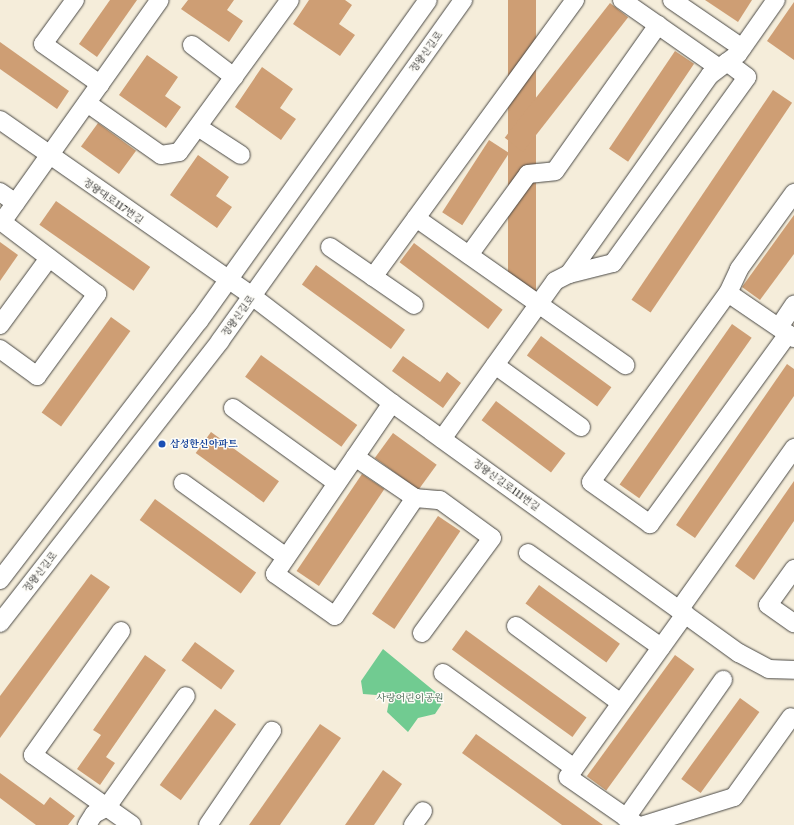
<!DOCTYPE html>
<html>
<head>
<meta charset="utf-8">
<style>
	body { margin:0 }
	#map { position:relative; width:794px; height:825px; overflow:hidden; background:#f5edda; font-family:"Libre Caslon Text","Noto Serif KR",serif }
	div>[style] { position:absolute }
	.green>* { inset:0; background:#71cb91 }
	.building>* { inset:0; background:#ce9e74; transform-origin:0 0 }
	.roads { filter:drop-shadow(0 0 1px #494845) drop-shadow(0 0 1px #494845) }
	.minor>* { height:18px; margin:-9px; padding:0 9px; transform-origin:9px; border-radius:9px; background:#fff }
	.dots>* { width:11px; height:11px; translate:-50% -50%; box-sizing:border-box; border:2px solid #fdfcf7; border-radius:50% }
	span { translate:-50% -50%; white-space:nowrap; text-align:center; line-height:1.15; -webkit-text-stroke:3px #fdfcf7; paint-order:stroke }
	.street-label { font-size:10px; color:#2b2b2b }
	.transit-label { font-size:10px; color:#164399; font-weight:700 }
	.left { translate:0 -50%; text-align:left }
	.park-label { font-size:10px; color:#44634f }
</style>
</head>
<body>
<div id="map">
	<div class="green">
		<i style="clip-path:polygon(383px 649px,439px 695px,441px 705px,435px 714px,418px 718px,408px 732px,387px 712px,390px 696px,363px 694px,361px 681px)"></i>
	</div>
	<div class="building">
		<i style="clip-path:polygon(110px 0,137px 0,97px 57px,79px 44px)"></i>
		<i style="clip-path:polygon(188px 0,234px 0,227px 10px,243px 21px,229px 42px,181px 9px)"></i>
		<i style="clip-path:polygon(309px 0,345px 0,352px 5px,339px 24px,355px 35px,340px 56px,293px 24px)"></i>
		<i style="left:508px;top:0;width:28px;height:291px"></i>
		<i style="clip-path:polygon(705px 0,752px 0,738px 22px)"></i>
		<i style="clip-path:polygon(794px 2px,794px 60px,767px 41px)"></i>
		<i style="left:610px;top:3px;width:23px;height:171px;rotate:38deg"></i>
		<i style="clip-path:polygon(0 42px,69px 91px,57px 109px,0 69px)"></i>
		<i style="left:675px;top:51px;width:23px;height:118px;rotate:34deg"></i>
		<i style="clip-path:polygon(147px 55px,178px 77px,165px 96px,181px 107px,166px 128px,119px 95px)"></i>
		<i style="clip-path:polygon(262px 67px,293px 89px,280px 108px,296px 119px,281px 140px,235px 107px)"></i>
		<i style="left:773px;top:90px;width:23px;height:253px;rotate:34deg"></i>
		<i style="left:98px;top:123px;width:47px;height:29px;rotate:36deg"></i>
		<i style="left:489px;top:140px;width:24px;height:86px;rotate:33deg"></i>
		<i style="clip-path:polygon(198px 155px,229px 177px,216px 196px,232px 207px,217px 228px,170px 195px)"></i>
		<i style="left:56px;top:201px;width:115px;height:29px;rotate:35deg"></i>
		<i style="clip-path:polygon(794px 215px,794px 254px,760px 300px,742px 287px)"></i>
		<i style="clip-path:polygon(0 242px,18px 255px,0 281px)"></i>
		<i style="left:414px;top:243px;width:111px;height:24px;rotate:37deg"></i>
		<i style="left:316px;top:265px;width:110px;height:24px;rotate:36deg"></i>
		<i style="left:111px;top:317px;width:24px;height:118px;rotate:36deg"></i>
		<i style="left:732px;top:324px;width:24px;height:196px;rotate:35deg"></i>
		<i style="left:541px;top:336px;width:87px;height:24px;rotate:36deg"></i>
		<i style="left:261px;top:355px;width:119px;height:27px;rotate:36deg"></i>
		<i style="clip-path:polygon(403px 356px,440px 382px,447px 372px,461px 383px,443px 408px,392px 371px)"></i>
		<i style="clip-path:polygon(787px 364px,794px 369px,794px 396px,695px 538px,676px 525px)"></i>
		<i style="left:496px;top:401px;width:87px;height:24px;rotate:37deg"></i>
		<i style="left:211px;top:432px;width:84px;height:26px;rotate:36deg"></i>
		<i style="left:393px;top:433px;width:54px;height:31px;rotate:36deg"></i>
		<i style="left:362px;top:474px;width:27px;height:117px;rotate:34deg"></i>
		<i style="clip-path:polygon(794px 481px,794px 521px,754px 580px,735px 566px)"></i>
		<i style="left:155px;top:499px;width:125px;height:26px;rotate:36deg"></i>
		<i style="left:438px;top:516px;width:27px;height:118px;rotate:34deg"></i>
		<i style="clip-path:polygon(91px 574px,110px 587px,0 738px,0 696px)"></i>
		<i style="left:539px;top:585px;width:100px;height:23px;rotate:36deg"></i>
		<i style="left:466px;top:630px;width:149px;height:24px;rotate:36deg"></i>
		<i style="left:195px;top:642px;width:49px;height:23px;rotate:36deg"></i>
		<i style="clip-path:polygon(145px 655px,166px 670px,106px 757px,115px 763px,100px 785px,77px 769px,101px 735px,93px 730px)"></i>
		<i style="left:675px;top:655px;width:24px;height:150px;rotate:36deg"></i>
		<i style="left:740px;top:698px;width:24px;height:100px;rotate:36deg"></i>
		<i style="left:215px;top:709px;width:26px;height:94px;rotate:36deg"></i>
		<i style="clip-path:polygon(320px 724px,341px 738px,280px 825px,249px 825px)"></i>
		<i style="clip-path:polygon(476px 734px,603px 825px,562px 825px,462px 753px)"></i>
		<i style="clip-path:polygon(383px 770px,402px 784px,374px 825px,345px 825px)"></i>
		<i style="clip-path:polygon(0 773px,44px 805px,50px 797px,75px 816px,68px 825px,36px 825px,0 798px)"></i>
	</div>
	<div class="roads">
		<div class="minor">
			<i style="left:75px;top:0;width:54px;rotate:126deg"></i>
			<i style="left:43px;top:44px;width:70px;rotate:35.1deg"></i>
			<i style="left:622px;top:0;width:118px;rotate:35deg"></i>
			<i style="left:672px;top:0;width:85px;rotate:34.4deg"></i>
			<i style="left:192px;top:45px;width:53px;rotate:37.3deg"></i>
			<i style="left:87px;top:103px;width:90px;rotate:35.1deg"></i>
			<i style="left:161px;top:155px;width:18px;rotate:-9deg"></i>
			<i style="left:179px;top:152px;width:188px;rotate:-53.9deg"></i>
			<i style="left:0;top:120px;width:307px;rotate:34.9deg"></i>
			<i style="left:252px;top:296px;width:176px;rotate:37.4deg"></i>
			<i style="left:392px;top:403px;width:428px;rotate:35.8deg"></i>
			<i style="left:739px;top:653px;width:34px;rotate:28deg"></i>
			<i style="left:769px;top:669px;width:25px;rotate:2deg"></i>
			<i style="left:198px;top:127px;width:51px;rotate:33.1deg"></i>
			<i style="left:0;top:192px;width:19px;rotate:35deg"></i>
			<i style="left:416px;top:218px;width:256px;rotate:35.1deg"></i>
			<i style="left:330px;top:247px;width:102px;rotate:34.6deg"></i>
			<i style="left:469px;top:255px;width:100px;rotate:-53.9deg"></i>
			<i style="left:528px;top:174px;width:27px;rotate:-6deg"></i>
			<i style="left:555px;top:171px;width:179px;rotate:-54.8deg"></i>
			<i style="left:569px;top:274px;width:45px;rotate:-14deg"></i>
			<i style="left:613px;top:263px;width:229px;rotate:-54.2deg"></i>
			<i style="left:747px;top:77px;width:25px;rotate:-143deg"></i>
			<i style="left:373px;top:277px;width:343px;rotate:-53.9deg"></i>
			<i style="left:728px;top:293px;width:80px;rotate:34.3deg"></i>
			<i style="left:0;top:325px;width:83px;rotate:-53.8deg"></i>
			<i style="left:779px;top:327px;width:27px;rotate:-56deg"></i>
			<i style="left:788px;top:334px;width:235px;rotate:126deg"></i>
			<i style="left:650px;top:524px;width:72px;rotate:-144.6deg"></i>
			<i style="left:591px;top:482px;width:233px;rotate:-54.1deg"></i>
			<i style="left:728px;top:293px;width:26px;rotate:-65deg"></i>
			<i style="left:739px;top:269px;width:94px;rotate:-54.1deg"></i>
			<i style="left:0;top:349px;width:46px;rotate:36.1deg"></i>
			<i style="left:37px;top:376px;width:102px;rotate:-53.8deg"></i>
			<i style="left:97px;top:294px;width:119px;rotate:-142.8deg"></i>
			<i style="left:2px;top:222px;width:272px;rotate:-54.6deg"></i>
			<i style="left:495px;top:365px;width:106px;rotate:35.8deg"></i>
			<i style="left:392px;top:403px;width:207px;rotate:124.4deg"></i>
			<i style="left:275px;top:574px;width:73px;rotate:35deg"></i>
			<i style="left:335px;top:616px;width:143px;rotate:-55.9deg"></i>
			<i style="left:415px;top:498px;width:25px;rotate:5deg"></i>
			<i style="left:440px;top:500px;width:64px;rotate:36.2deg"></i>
			<i style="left:492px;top:538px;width:118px;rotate:126.4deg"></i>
			<i style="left:233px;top:408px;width:128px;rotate:35.8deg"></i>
			<i style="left:442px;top:439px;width:194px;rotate:-54.4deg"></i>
			<i style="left:555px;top:281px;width:16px;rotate:-27deg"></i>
			<i style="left:569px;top:274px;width:244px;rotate:-54.7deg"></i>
			<i style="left:710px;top:75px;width:35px;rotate:-37deg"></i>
			<i style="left:738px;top:54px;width:66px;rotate:-54.9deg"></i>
			<i style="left:355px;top:457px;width:73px;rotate:34.3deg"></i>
			<i style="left:183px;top:483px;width:127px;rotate:35.7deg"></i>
			<i style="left:528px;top:553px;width:163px;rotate:35.3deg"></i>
			<i style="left:794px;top:569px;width:44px;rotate:125.8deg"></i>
			<i style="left:768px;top:605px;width:32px;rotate:35deg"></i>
			<i style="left:0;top:580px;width:327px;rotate:-52.5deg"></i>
			<i style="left:199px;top:321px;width:394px;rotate:-54.5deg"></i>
			<i style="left:679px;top:610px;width:199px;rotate:-54.6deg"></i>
			<i style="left:0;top:623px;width:358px;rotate:-52deg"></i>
			<i style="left:220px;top:341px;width:419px;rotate:-54.5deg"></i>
			<i style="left:516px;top:626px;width:130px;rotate:36.3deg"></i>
			<i style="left:121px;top:631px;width:152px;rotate:125.4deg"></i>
			<i style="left:33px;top:755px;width:121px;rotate:35.3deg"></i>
			<i style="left:443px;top:673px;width:162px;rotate:35.9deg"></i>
			<i style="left:626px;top:818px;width:169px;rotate:-54.9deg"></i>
			<i style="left:87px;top:825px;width:13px;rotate:-58deg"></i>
			<i style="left:94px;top:814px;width:15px;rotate:-28deg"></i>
			<i style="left:107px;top:807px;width:136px;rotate:-54.6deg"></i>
			<i style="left:208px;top:825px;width:114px;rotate:-55.8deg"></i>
			<i style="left:413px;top:825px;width:17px;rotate:-54deg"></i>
			<i style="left:637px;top:825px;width:84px;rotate:-145.2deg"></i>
			<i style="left:568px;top:777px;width:201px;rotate:-54.3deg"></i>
			<i style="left:644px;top:825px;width:94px;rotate:-17.3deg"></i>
			<i style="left:734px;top:797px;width:98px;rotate:-54.5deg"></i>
		</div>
	</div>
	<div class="dots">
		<i style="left:162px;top:444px;background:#1a4fb4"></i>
	</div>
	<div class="street-label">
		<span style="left:426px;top:52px;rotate:-54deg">정왕신길로</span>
		<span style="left:113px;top:201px;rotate:35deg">정왕대로117번길</span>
		<span style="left:238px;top:316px;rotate:-54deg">정왕신길로</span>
		<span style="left:506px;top:485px;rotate:36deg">정왕신길로111번길</span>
		<span style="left:40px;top:572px;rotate:-52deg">정왕신길로</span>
	</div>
	<div class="transit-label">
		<span class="left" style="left:170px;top:444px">삼성한신아파트</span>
	</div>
	<div class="park-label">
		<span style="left:410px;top:698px">사랑어린이공원</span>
	</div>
</div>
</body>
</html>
